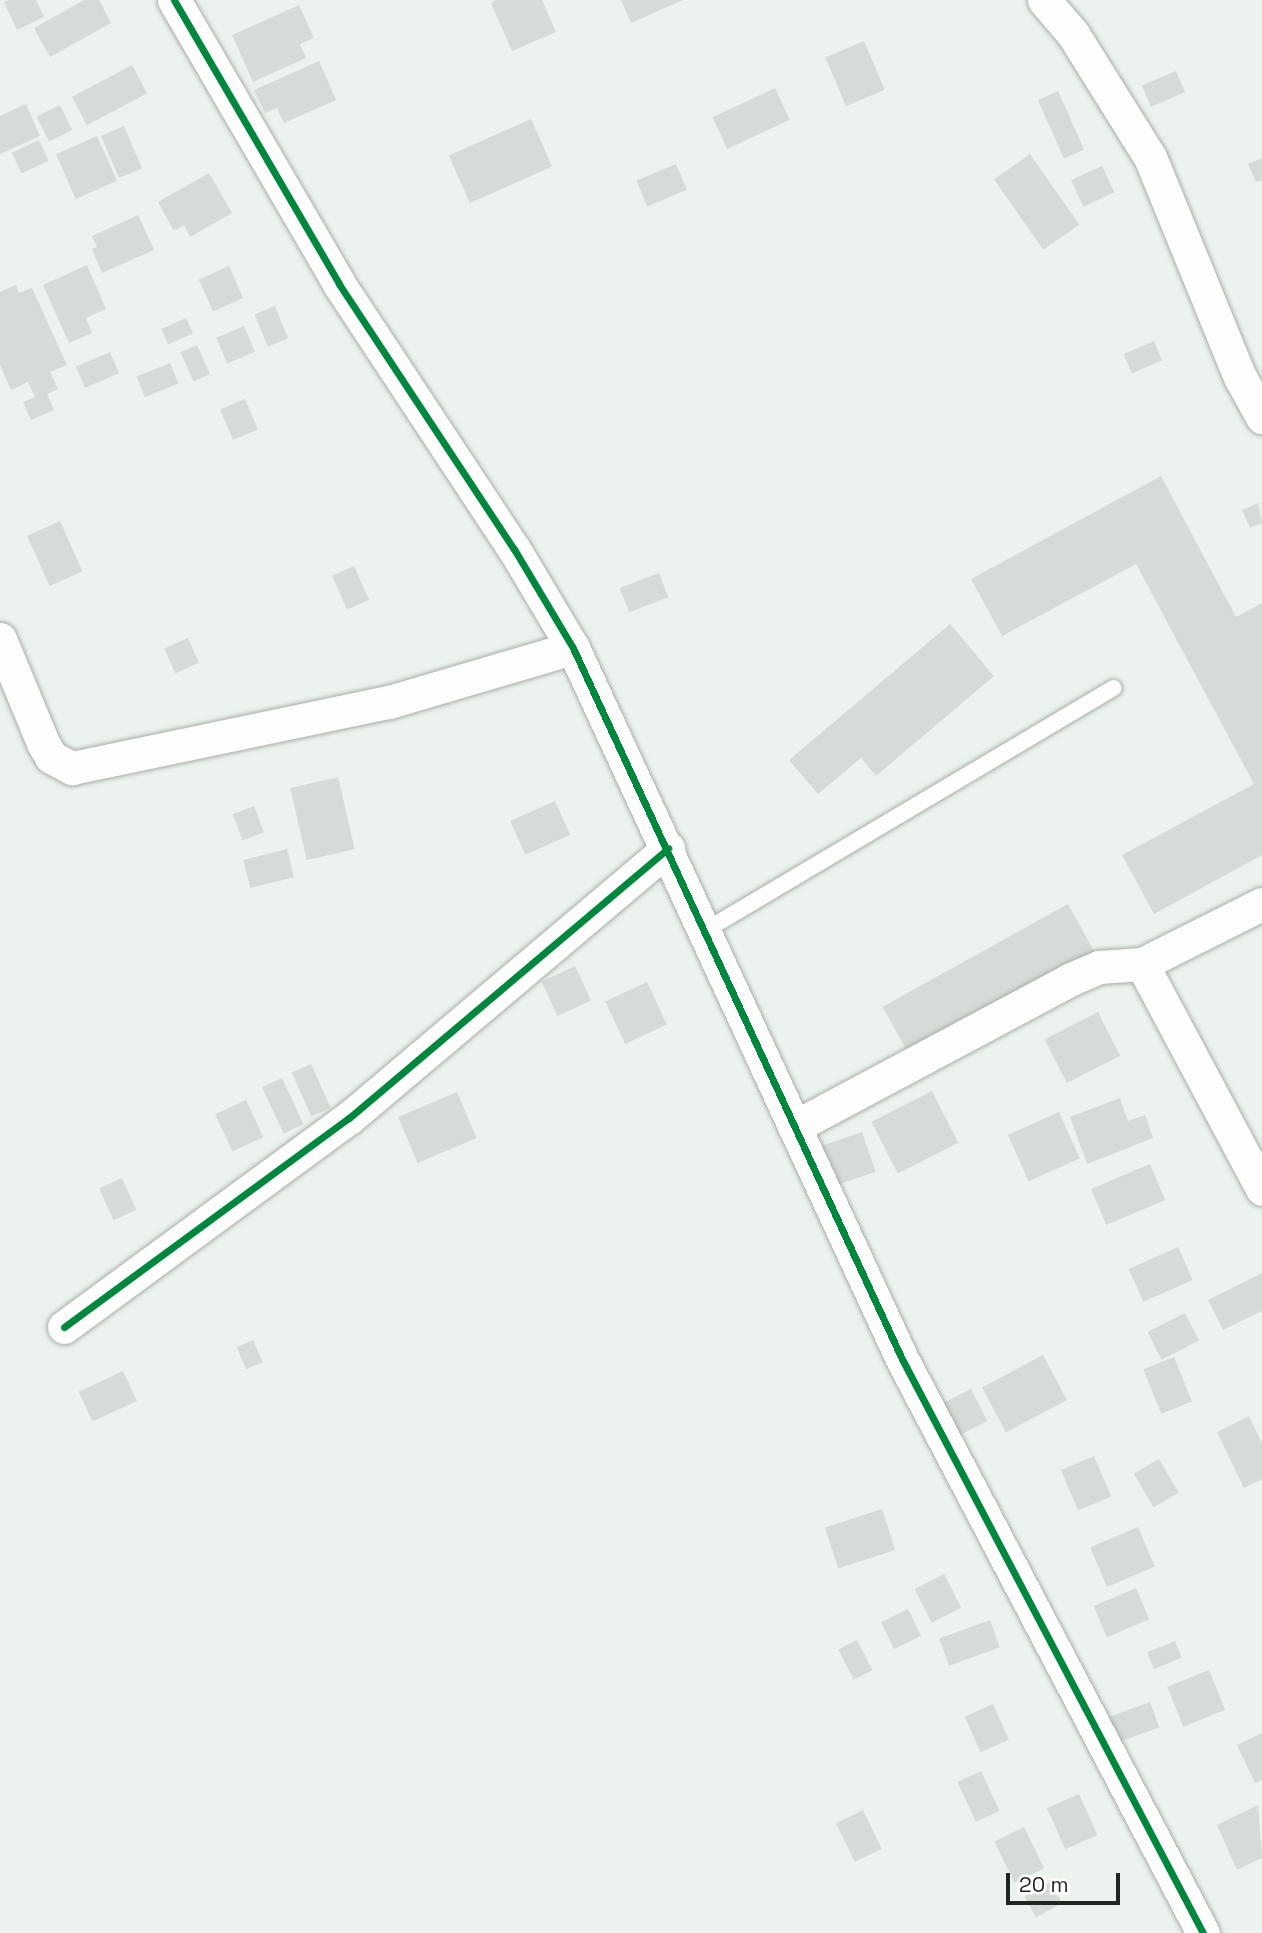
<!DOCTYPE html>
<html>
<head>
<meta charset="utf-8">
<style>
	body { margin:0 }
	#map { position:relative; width:1262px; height:1933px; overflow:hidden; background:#ecf2ed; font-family:"Space Grotesk",sans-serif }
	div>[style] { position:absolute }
	.building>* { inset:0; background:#d6dbd7; transform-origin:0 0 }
	.roads { filter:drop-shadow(0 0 2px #a8aea9) drop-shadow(0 0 2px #a8aea9) }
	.service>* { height:16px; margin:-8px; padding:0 8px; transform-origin:8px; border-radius:8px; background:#fcfdfc }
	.minor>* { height:33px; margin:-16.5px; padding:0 16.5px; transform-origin:16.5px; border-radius:16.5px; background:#fcfdfc }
	.cycleway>* { height:7px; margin:-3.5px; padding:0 3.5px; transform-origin:3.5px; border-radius:3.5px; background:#00873e }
	span { translate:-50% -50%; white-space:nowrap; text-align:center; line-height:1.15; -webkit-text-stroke:6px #fff; paint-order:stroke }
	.scale { position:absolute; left:1006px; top:1873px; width:114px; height:32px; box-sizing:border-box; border:4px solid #212623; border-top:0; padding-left:9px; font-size:21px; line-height:24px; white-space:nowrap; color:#212623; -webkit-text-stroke:5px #fff; paint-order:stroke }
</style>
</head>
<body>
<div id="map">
	<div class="building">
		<i style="clip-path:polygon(9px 0,36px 0,44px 17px,17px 30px,4px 2px)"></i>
		<i style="clip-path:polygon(84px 0,99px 0,111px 23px,50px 57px,34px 28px)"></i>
		<i style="clip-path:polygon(496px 0,542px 0,556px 32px,512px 51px,491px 3px)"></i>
		<i style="clip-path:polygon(621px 0,683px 0,631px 23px)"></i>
		<i style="clip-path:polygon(299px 5px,314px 38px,300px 44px,306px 58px,253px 82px,232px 35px)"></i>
		<i style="left:864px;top:41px;width:53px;height:42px;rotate:67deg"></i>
		<i style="clip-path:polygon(319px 61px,336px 100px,284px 123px,277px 108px,265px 113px,254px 90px)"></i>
		<i style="left:132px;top:65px;width:32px;height:68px;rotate:62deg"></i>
		<i style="left:1176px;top:71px;width:23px;height:37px;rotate:67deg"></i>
		<i style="left:775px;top:88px;width:35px;height:69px;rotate:65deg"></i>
		<i style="left:1058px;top:91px;width:64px;height:22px;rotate:66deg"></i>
		<i style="clip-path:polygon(26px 104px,40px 136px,0 154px,0 116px)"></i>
		<i style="left:60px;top:105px;width:28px;height:26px;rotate:64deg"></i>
		<i style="left:531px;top:119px;width:52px;height:90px;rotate:66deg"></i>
		<i style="left:124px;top:126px;width:46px;height:25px;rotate:67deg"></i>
		<i style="left:97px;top:136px;width:49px;height:45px;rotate:66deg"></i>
		<i style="left:39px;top:140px;width:23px;height:30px;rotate:65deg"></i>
		<i style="left:1030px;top:154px;width:86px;height:44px;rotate:55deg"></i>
		<i style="clip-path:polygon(1262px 158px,1262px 180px,1256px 182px,1248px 164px)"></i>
		<i style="left:676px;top:164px;width:28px;height:43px;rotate:67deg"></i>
		<i style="left:1102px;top:166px;width:29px;height:34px;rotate:65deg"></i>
		<i style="clip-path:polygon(209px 173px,232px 213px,190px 237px,184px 225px,174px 231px,158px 202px)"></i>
		<i style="clip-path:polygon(138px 215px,154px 250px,102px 273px,92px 249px,97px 247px,92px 236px)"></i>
		<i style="clip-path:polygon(87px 265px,106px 309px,86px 318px,92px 333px,69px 343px,43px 285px)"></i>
		<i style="left:229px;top:266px;width:35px;height:33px;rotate:66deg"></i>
		<i style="clip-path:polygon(16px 285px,19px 293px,32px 288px,67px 365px,50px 372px,58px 389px,47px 394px,54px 410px,31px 420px,23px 402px,35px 397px,28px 382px,11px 390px,0 365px,0 292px)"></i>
		<i style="left:275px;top:306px;width:35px;height:22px;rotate:68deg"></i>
		<i style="left:186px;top:318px;width:17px;height:27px;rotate:66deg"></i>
		<i style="left:244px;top:326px;width:28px;height:30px;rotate:67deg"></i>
		<i style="left:1154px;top:341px;width:21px;height:33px;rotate:67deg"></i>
		<i style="left:197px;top:345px;width:32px;height:18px;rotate:66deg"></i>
		<i style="left:110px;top:352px;width:23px;height:37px;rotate:67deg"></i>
		<i style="left:170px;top:363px;width:22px;height:36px;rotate:68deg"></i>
		<i style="left:245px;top:399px;width:33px;height:27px;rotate:67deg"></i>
		<i style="clip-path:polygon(1161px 476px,1236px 617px,1262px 603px,1262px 855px,1154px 914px,1122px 855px,1254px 784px,1136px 564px,1002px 636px,971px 579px)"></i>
		<i style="clip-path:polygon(1258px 503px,1262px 523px,1250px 528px,1242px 510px)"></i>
		<i style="left:60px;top:521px;width:55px;height:36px;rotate:66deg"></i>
		<i style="left:354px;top:566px;width:37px;height:24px;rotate:66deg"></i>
		<i style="left:659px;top:573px;width:26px;height:42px;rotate:69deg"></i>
		<i style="clip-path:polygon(950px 624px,994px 676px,876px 776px,861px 758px,818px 794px,789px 760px)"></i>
		<i style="left:188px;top:638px;width:27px;height:26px;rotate:66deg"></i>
		<i style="left:338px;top:777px;width:74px;height:49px;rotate:77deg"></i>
		<i style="left:555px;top:801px;width:37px;height:49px;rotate:66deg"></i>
		<i style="left:254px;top:806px;width:28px;height:23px;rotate:69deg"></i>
		<i style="left:287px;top:849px;width:29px;height:45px;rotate:76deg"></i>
		<i style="left:1068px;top:904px;width:58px;height:212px;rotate:61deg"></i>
		<i style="left:575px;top:966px;width:38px;height:37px;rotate:65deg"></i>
		<i style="left:647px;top:982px;width:47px;height:46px;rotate:65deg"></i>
		<i style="left:1098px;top:1012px;width:49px;height:60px;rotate:63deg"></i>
		<i style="left:311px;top:1064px;width:48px;height:21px;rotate:66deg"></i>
		<i style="left:282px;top:1078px;width:51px;height:22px;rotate:65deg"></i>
		<i style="left:932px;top:1091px;width:58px;height:68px;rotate:63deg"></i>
		<i style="left:457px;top:1092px;width:50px;height:64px;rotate:67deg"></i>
		<i style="clip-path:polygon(1120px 1098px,1128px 1121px,1145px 1115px,1153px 1138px,1087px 1164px,1070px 1117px)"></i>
		<i style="left:246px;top:1100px;width:41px;height:34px;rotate:65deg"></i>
		<i style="left:1059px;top:1112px;width:51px;height:56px;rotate:66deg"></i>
		<i style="left:862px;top:1132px;width:42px;height:44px;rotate:71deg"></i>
		<i style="left:1150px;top:1164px;width:39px;height:64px;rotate:67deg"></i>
		<i style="left:122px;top:1178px;width:35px;height:25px;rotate:66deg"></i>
		<i style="left:1178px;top:1247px;width:36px;height:54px;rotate:66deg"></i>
		<i style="clip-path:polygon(1262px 1273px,1262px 1311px,1223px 1330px,1208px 1300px)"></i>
		<i style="left:1185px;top:1313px;width:31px;height:42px;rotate:63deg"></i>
		<i style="left:253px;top:1340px;width:24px;height:18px;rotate:66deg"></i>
		<i style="left:1043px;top:1355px;width:51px;height:69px;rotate:62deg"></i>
		<i style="left:1174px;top:1357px;width:48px;height:33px;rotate:68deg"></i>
		<i style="left:123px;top:1371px;width:33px;height:49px;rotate:65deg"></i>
		<i style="left:971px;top:1389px;width:36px;height:42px;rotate:63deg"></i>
		<i style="clip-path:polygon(1249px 1416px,1262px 1443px,1262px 1479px,1244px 1488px,1217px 1432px)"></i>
		<i style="left:1094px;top:1456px;width:44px;height:36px;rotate:67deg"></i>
		<i style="left:1159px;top:1459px;width:39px;height:29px;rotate:60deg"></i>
		<i style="left:882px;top:1509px;width:43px;height:60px;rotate:72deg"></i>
		<i style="left:1138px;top:1527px;width:43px;height:52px;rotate:67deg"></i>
		<i style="left:944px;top:1574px;width:38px;height:33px;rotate:63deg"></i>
		<i style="left:1136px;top:1588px;width:34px;height:46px;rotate:67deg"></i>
		<i style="left:908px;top:1609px;width:30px;height:30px;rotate:64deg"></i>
		<i style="left:990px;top:1620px;width:29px;height:54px;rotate:70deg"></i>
		<i style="left:857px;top:1640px;width:34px;height:21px;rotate:63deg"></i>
		<i style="left:1175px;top:1641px;width:18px;height:30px;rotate:68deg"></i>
		<i style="left:1209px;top:1670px;width:43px;height:45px;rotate:68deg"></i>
		<i style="left:1150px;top:1702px;width:27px;height:51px;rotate:70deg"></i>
		<i style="left:993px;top:1704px;width:39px;height:31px;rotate:66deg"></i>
		<i style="clip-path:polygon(1262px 1733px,1262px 1780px,1255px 1783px,1237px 1745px)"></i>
		<i style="left:981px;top:1771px;width:44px;height:26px;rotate:65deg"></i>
		<i style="left:1079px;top:1794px;width:45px;height:35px;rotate:66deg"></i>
		<i style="clip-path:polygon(1258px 1805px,1262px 1858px,1237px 1870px,1217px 1825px)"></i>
		<i style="left:863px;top:1810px;width:43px;height:30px;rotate:64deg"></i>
		<i style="left:1024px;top:1827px;width:46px;height:33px;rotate:64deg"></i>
		<i style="left:1051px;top:1882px;width:24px;height:30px;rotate:62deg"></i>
	</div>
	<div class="roads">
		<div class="service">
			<i style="left:706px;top:930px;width:474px;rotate:-30.7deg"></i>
		</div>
		<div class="minor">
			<i style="left:174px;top:0;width:328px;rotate:59.8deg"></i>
			<i style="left:339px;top:284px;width:318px;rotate:56.6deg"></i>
			<i style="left:514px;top:549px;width:115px;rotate:59.2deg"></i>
			<i style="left:573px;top:648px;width:783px;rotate:65.17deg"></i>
			<i style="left:902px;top:1359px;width:648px;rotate:62.33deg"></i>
			<i style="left:1044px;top:0;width:45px;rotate:49.5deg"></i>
			<i style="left:1073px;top:34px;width:145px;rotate:58deg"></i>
			<i style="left:1150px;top:157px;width:238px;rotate:67.8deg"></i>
			<i style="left:1240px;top:377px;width:46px;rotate:61.2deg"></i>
			<i style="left:0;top:639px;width:113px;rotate:67.5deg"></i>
			<i style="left:43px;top:743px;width:16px;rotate:60deg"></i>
			<i style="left:51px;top:757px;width:24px;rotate:28deg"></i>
			<i style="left:72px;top:768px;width:324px;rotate:-11.8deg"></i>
			<i style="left:389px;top:702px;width:192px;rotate:-16.4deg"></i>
			<i style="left:1142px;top:964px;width:134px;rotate:-26.6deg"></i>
			<i style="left:794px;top:1127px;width:314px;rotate:-28.1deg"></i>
			<i style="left:1071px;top:979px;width:30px;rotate:-23deg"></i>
			<i style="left:1099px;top:967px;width:43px;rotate:-4deg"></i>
			<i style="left:1142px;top:964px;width:255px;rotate:61.9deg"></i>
			<i style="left:64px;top:1327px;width:353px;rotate:-36.3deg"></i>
			<i style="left:349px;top:1118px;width:418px;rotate:-40.2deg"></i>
		</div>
	</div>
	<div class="cycleway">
		<i style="left:174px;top:0;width:328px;rotate:59.8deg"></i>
		<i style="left:339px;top:284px;width:318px;rotate:56.6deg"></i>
		<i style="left:514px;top:549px;width:115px;rotate:59.2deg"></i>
		<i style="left:573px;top:648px;width:783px;rotate:65.17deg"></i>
		<i style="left:902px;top:1359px;width:648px;rotate:62.33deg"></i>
		<i style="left:64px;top:1327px;width:353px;rotate:-36.3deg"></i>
		<i style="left:349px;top:1118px;width:418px;rotate:-40.2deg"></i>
	</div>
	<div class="scale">20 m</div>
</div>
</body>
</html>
